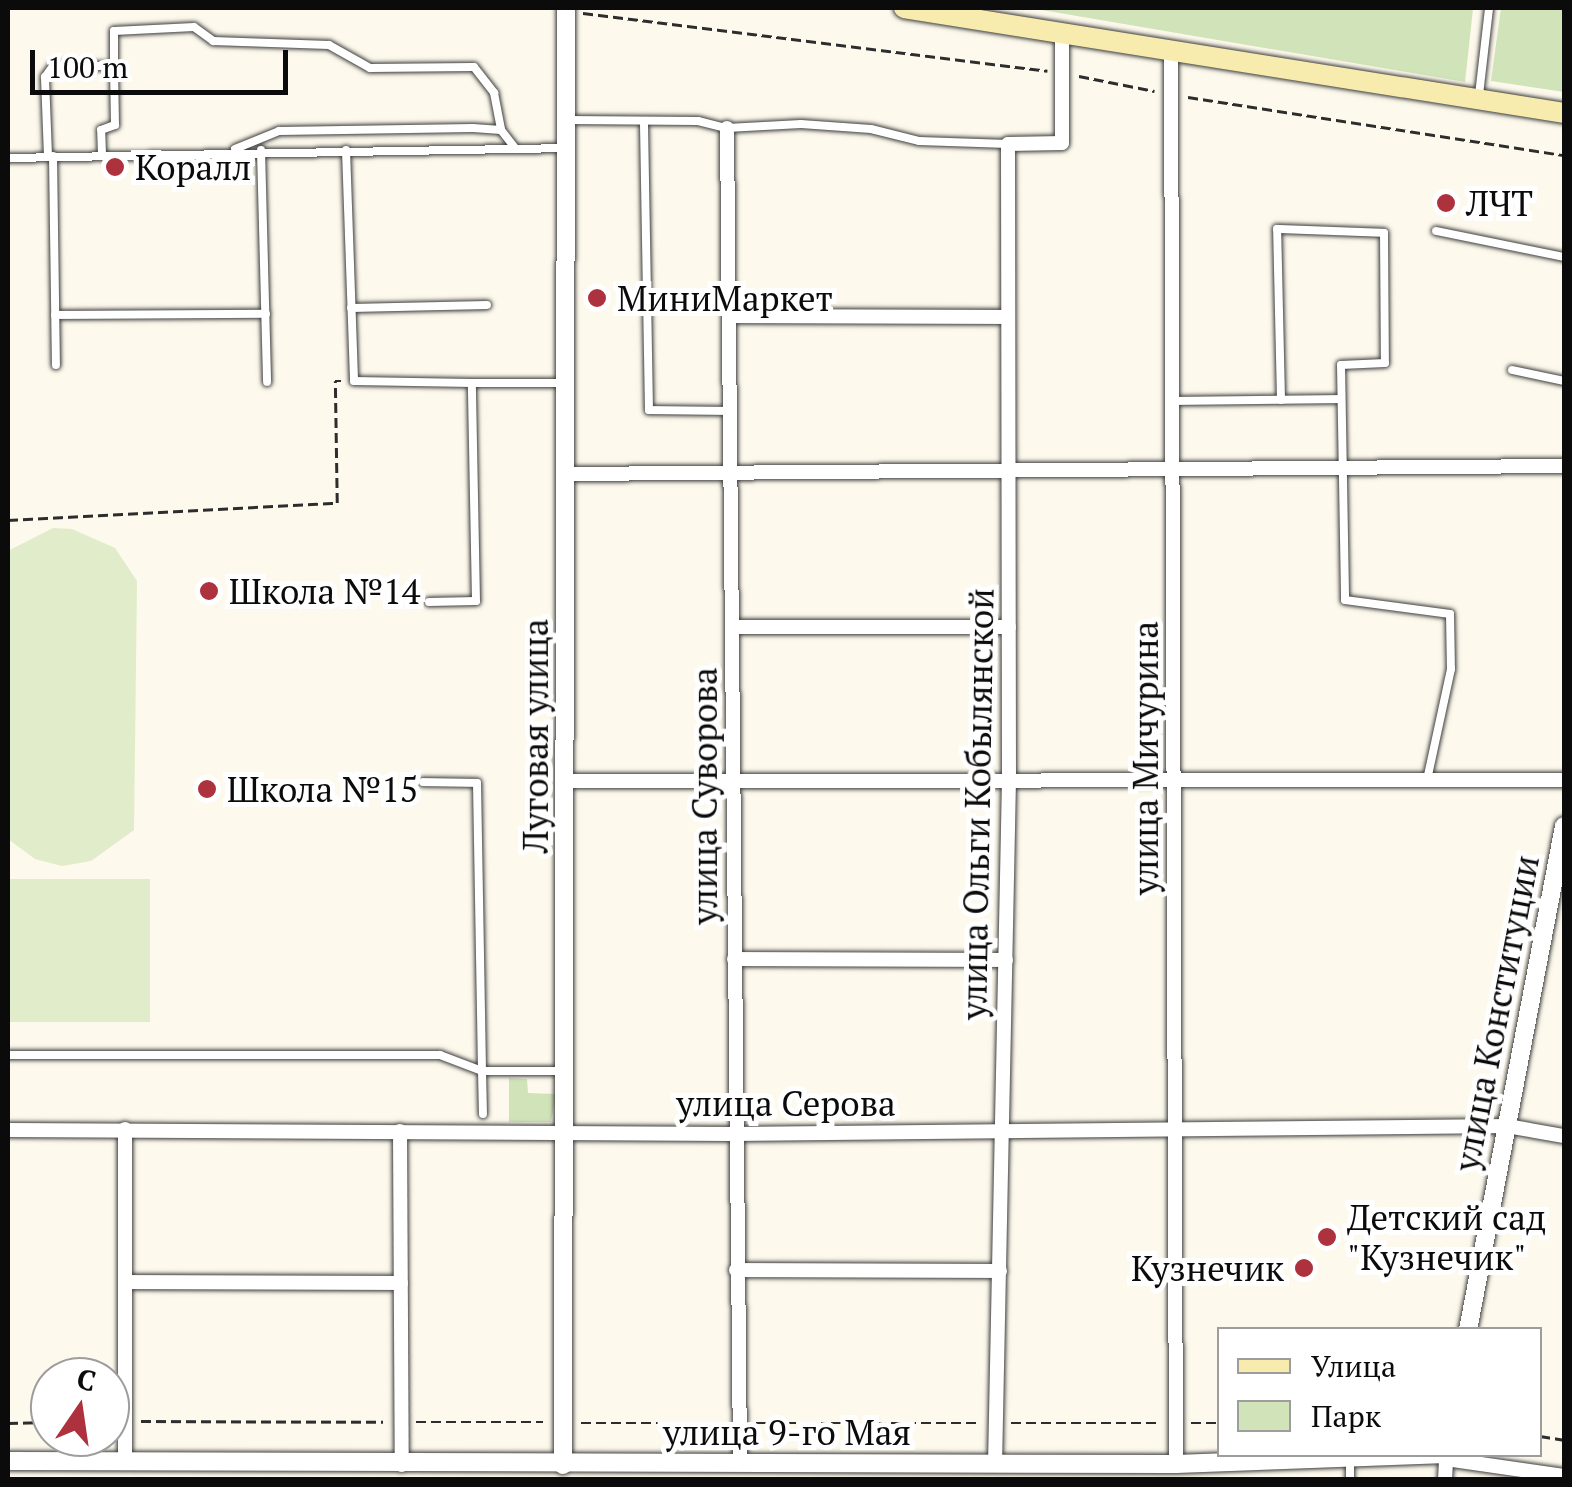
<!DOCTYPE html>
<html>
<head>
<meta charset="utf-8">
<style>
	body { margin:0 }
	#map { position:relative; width:1572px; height:1487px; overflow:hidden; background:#fdf9ec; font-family:"PT Serif",serif }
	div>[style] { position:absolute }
	.green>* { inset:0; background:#d1e4b9 }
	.pitch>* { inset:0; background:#e1ecca; transform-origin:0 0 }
	.path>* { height:2.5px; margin-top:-1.25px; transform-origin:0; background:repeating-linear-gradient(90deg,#2d2d2d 0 10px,transparent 0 15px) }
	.roads { filter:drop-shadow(0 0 2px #3e3e3e) drop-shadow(0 0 2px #3e3e3e) }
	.service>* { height:8px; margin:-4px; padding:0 4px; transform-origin:4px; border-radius:4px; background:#fff }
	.minor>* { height:14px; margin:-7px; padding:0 7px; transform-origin:7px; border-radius:7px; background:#fff }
	.tertiary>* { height:18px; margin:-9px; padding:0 9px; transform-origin:9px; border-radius:9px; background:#fff }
	.secondary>* { height:20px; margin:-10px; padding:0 10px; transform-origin:10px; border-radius:10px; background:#f7ecad }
	.dots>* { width:28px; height:28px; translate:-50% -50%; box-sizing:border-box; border:5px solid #fff; border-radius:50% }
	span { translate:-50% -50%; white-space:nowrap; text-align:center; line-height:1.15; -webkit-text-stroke:10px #fff; paint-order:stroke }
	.poi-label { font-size:35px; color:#0b0b0b }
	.left { translate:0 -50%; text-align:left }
	.right { translate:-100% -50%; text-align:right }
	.street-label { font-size:35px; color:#0b0b0b }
	.frame { position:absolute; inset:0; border:10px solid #0b0b0b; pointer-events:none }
	.legend { position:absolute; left:1217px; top:1327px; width:325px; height:130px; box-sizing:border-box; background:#fff; border:2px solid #9d9d9d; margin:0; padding:12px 18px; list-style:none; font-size:30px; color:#0b0b0b }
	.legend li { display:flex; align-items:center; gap:20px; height:50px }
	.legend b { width:50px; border:2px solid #9d9d9d }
	.north { position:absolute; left:30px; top:1357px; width:100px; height:100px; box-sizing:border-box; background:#fff; border:2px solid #9d9d9d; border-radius:50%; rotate:13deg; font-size:28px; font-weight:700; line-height:40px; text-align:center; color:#0b0b0b }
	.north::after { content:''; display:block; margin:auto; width:35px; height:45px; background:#ad323d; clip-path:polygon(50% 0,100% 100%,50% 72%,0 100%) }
	.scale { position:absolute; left:30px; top:50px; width:258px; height:45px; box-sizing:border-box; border:5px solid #0b0b0b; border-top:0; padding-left:12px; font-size:30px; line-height:35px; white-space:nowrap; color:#0b0b0b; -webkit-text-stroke:8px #fff; paint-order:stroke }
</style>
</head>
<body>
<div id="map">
	<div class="green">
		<i style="clip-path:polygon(1030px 8px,1470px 8px,1473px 9px,1465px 82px)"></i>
		<i style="clip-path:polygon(1501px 8px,1564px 8px,1564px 92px,1491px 81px)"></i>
		<i style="clip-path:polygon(509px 1078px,527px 1079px,528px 1093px,556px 1094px,551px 1122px,509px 1122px)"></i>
	</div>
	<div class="pitch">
		<i style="clip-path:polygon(53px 528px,72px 529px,115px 548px,137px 581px,134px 830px,91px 861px,62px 866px,35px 859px,8px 839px,8px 551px)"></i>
		<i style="left:8px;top:879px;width:142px;height:143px"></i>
	</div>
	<div class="path">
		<i style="left:583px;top:13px;width:468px;rotate:7.1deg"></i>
		<i style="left:1079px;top:76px;width:77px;rotate:11.2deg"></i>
		<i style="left:1188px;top:97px;width:380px;rotate:8.8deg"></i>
		<i style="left:8px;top:520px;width:329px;rotate:-3deg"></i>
		<i style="left:337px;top:503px;width:122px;rotate:-90.9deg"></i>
		<i style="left:335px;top:381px;width:6px"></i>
		<i style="left:141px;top:1421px;width:242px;rotate:0.2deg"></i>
		<i style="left:416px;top:1422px;width:127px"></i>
		<i style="left:8px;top:1423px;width:42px;rotate:-1.4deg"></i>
		<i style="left:581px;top:1423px;width:142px"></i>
		<i style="left:756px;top:1423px;width:222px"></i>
		<i style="left:1011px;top:1423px;width:147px"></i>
		<i style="left:1191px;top:1423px;width:29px"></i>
		<i style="left:1540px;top:1436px;width:24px;rotate:9deg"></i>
	</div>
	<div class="roads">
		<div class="service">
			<i style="left:1479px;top:95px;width:88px;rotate:-83.4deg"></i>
			<i style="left:567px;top:120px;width:131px;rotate:0.4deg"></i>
			<i style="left:698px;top:121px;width:30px;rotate:14deg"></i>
			<i style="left:727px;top:128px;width:74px;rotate:-3.1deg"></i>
			<i style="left:801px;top:124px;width:70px;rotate:4.1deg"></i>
			<i style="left:871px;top:129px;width:49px;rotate:14deg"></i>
			<i style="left:919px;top:141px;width:89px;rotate:1.9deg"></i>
			<i style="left:644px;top:124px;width:286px;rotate:89deg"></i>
			<i style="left:649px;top:410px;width:80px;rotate:0.7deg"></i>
			<i style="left:235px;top:149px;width:48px;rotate:-22.2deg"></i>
			<i style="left:279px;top:131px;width:194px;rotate:-0.9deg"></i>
			<i style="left:473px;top:128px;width:28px;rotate:4deg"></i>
			<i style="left:501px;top:130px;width:24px;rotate:52deg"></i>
			<i style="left:261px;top:150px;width:232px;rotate:88.5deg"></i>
			<i style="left:346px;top:150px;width:231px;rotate:88deg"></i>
			<i style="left:354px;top:381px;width:118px;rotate:1deg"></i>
			<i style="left:102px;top:154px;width:24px;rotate:-92deg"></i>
			<i style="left:101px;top:130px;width:15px;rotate:-20deg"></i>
			<i style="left:115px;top:125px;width:59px;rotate:-91deg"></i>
			<i style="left:48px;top:156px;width:79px;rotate:-92.2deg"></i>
			<i style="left:45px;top:77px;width:14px;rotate:-54deg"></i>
			<i style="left:53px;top:66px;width:61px"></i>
			<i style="left:114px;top:66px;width:35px;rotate:-90deg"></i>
			<i style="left:114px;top:31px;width:80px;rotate:-2.9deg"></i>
			<i style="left:194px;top:27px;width:24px;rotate:36deg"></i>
			<i style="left:213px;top:41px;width:116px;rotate:2deg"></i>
			<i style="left:329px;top:45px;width:47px;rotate:29.3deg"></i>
			<i style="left:370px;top:68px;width:104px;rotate:-0.6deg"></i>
			<i style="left:474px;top:67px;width:33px;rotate:52deg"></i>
			<i style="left:494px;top:93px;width:38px;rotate:79deg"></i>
			<i style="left:53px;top:156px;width:209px;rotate:89.2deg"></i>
			<i style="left:8px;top:158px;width:559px;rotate:-1.02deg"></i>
			<i style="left:1436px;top:231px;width:131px;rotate:11.5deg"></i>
			<i style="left:351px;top:308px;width:136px;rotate:-1.3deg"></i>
			<i style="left:55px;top:315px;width:211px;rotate:-0.3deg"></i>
			<i style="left:1512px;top:370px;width:53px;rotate:11.9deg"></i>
			<i style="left:1281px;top:400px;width:171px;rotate:-91.3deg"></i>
			<i style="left:1277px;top:229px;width:107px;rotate:2.1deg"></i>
			<i style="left:1384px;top:233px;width:130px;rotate:89.6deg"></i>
			<i style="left:1385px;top:363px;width:44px;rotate:177.4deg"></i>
			<i style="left:1341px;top:365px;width:235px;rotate:89deg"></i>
			<i style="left:1345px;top:600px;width:106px;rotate:7.6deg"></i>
			<i style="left:1450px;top:614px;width:55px;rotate:89deg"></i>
			<i style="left:1451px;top:669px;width:114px;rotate:102.2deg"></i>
			<i style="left:1174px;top:401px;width:167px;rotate:-0.7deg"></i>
			<i style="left:429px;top:602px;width:47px;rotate:-1.2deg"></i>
			<i style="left:476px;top:601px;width:218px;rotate:-91.1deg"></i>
			<i style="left:472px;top:383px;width:94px"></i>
			<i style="left:423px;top:782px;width:54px;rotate:1.1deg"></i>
			<i style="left:477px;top:783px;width:288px;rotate:89deg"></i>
			<i style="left:482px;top:1071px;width:79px"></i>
			<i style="left:8px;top:1055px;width:432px"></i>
			<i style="left:440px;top:1055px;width:45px;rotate:20.9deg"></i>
			<i style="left:482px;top:1071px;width:43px;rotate:88.7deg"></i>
			<i style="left:1350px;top:1461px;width:19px;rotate:90deg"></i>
		</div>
		<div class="minor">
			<i style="left:1171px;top:51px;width:1413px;rotate:89.8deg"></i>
			<i style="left:727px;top:128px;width:1336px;rotate:89.44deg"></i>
			<i style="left:729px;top:316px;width:279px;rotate:0.2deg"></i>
			<i style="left:568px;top:474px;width:996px;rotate:-0.46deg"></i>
			<i style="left:733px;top:627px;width:276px"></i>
			<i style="left:567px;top:781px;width:997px;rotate:-0.06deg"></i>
			<i style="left:734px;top:959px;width:272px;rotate:0.2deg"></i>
			<i style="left:8px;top:1130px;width:725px;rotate:0.32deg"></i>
			<i style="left:733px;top:1134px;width:774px;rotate:-0.59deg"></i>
			<i style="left:1507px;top:1126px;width:58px;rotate:10deg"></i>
			<i style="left:400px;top:1131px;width:334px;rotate:89.7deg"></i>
			<i style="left:736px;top:1270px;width:264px;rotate:0.2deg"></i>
			<i style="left:126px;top:1282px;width:275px;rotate:0.2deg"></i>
			<i style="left:125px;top:1463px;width:334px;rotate:-90deg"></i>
			<i style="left:995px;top:1465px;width:684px;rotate:-88.83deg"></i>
			<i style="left:1009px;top:781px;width:637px;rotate:-90.09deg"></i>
			<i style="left:1008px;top:144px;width:54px;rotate:-1.1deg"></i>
			<i style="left:1062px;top:143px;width:110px;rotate:-90deg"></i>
			<i style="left:1445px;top:1480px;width:21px;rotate:-87deg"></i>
			<i style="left:1446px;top:1459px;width:119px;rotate:8.2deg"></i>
		</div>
		<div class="tertiary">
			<i style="left:1468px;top:1330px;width:513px;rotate:-79.22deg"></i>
			<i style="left:8px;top:1461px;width:1168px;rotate:0.15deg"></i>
			<i style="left:1176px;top:1464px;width:270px;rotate:-2.1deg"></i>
			<i style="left:563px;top:1465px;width:1457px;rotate:-89.88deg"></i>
		</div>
		<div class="secondary">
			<i style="left:904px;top:8px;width:668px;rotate:9.04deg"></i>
		</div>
	</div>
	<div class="dots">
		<i style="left:115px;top:167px;background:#ad323d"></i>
		<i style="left:1446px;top:203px;background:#ad323d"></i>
		<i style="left:597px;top:298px;background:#ad323d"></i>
		<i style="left:209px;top:591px;background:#ad323d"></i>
		<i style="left:207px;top:789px;background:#ad323d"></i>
		<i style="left:1327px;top:1237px;background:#ad323d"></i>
		<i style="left:1304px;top:1268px;background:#ad323d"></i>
	</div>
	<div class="poi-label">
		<span class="left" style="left:135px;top:167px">Коралл</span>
		<span class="left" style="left:1466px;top:203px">ЛЧТ</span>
		<span class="left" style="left:617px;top:298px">МиниМаркет</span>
		<span class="left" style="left:229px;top:591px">Школа №14</span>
		<span class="left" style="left:227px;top:789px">Школа №15</span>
		<span class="left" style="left:1347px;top:1237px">Детский сад<br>"Кузнечик"</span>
		<span class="right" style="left:1284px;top:1268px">Кузнечик</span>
	</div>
	<div class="street-label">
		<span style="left:535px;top:736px;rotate:-90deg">Луговая улица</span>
		<span style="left:1145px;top:758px;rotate:-90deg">улица Мичурина</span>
		<span style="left:704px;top:796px;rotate:-90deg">улица Суворова</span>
		<span style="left:977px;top:804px;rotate:-89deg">улица Ольги Кобылянской</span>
		<span style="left:1496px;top:1013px;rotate:-79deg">улица Конституции</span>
		<span style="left:786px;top:1103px">улица Серова</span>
		<span style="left:787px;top:1432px">улица 9-го Мая</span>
	</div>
	<div class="frame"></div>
	<ul class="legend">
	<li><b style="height:12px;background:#f7ecad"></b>Улица</li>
	<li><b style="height:28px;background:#d1e4b9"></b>Парк</li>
	</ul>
	<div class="north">С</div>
	<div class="scale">100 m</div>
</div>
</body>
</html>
